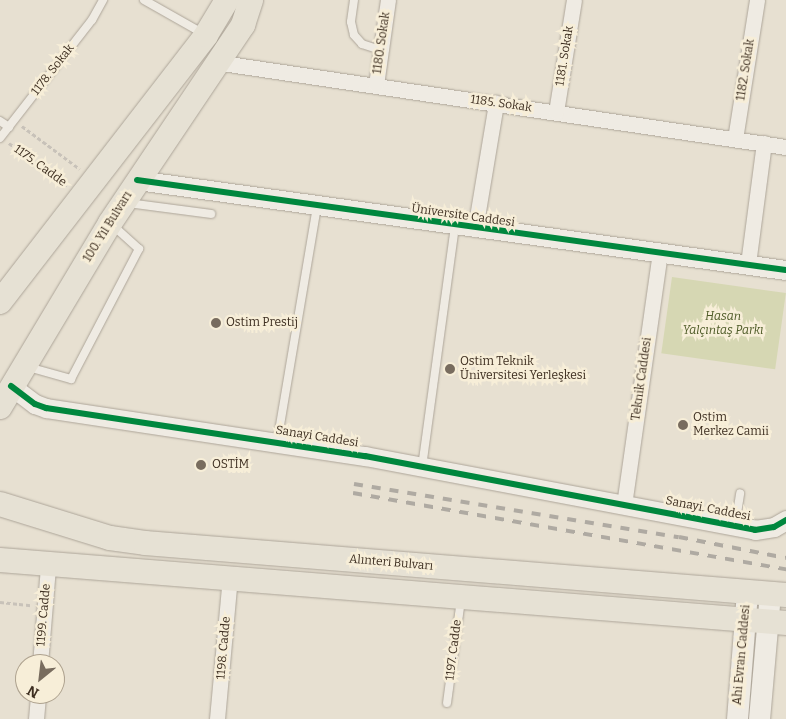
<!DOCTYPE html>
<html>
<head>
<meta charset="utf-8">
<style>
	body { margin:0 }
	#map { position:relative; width:786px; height:719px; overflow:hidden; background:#e7e0d1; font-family:Bitter,serif }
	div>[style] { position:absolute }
	.green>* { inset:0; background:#d6d7b3; transform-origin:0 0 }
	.path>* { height:2.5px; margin-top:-1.25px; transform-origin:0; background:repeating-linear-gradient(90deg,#c8c2b9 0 4px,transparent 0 6.5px) }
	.roads { filter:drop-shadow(0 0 1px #ada599) drop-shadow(0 0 1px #ada599) }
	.service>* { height:8px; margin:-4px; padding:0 4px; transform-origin:4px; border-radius:4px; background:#efebe3 }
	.minor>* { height:15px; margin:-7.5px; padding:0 7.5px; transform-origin:7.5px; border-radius:7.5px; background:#efebe3 }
	.tertiary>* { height:19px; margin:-9.5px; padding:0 9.5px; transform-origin:9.5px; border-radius:9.5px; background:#efebe3 }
	.secondary>* { height:21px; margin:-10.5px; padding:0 10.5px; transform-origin:10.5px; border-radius:10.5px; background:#efebe3 }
	.primary>* { height:24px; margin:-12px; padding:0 12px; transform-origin:12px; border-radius:12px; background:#e6e1d4 }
	.rail>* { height:4px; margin-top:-2px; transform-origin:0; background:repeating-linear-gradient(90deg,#afaaa2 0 9px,transparent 0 18px) }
	.cycleway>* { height:6px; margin:-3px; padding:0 3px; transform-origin:3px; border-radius:3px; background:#00873e }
	.dots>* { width:14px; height:14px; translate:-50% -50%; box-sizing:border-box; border:2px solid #f7eed8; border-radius:50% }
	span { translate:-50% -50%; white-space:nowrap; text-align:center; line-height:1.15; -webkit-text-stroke:5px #f7eed8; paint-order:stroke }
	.street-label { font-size:12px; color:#3d2e20 }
	.park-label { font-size:12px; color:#4d5a26; font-style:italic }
	.poi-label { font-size:12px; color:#3d2e20 }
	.left { translate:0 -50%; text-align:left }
	.north { position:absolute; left:15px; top:654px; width:50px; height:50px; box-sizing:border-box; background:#f7eed8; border:1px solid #ada18e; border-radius:50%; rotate:209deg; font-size:14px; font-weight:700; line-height:20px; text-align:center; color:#3d2e20 }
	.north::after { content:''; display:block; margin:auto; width:18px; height:22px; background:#786c5e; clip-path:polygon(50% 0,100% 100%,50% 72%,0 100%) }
</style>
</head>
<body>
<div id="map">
	<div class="green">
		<i style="left:672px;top:277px;width:115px;height:77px;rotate:8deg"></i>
	</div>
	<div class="path">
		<i style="left:22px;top:126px;width:72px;rotate:36.6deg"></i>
		<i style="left:9px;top:143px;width:72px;rotate:35.9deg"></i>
		<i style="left:0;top:602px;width:31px;rotate:6deg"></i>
	</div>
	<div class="roads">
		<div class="service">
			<i style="left:144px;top:0;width:69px;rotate:29.5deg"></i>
			<i style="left:354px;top:0;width:22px;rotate:98deg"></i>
			<i style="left:351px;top:22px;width:13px;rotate:77deg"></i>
			<i style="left:354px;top:35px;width:12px;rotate:48deg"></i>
			<i style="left:362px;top:44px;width:20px;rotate:18deg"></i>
			<i style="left:0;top:121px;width:11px;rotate:34deg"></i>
			<i style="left:0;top:138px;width:150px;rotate:-52.1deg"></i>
			<i style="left:92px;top:20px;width:23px;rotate:-61deg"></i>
			<i style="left:128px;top:203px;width:84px;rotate:7.5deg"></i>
			<i style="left:28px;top:367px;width:45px;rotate:15.6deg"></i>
			<i style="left:71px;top:379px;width:147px;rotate:-62.4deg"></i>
			<i style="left:139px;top:249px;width:38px;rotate:-138deg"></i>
			<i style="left:277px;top:443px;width:239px;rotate:-80.4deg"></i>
			<i style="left:422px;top:467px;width:243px;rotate:-82.2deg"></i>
			<i style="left:735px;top:526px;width:33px;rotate:-81deg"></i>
			<i style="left:447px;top:703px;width:105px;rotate:-82.3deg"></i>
		</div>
		<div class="minor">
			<i style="left:215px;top:62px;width:577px;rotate:8.47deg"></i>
			<i style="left:376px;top:85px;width:86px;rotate:-82deg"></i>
			<i style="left:556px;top:112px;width:113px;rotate:-80.9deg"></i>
			<i style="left:735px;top:139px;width:141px;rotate:-81deg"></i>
			<i style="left:475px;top:229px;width:128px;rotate:-80.5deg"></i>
			<i style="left:748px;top:264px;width:122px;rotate:-82.5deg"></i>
			<i style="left:624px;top:505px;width:256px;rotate:-81.9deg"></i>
			<i style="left:40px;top:664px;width:98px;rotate:-85.3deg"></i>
			<i style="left:36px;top:719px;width:25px;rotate:-85deg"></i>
			<i style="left:217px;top:719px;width:144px;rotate:-84.8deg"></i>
		</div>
		<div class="tertiary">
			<i style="left:137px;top:180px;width:655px;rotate:7.9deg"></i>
			<i style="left:11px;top:386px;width:30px;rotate:37deg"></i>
			<i style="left:35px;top:404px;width:12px;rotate:20deg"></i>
			<i style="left:46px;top:408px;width:323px;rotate:8.6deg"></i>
			<i style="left:365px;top:456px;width:397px;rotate:10.7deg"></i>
			<i style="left:755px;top:530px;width:19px;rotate:-9deg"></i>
			<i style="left:774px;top:527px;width:14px;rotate:-30deg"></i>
		</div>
		<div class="secondary">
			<i style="left:737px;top:719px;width:128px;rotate:-85.5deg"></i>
			<i style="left:759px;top:719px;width:126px;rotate:-85deg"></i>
		</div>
		<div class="primary">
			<i style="left:0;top:302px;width:337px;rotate:-52.3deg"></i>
			<i style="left:206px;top:35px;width:41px;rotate:-59deg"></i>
			<i style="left:0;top:407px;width:214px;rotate:-59.1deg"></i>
			<i style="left:110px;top:223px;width:239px;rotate:-56.1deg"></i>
			<i style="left:243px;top:25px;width:26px;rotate:-72deg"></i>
			<i style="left:0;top:504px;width:115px;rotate:17.2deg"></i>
			<i style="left:110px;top:538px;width:35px;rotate:8deg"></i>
			<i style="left:145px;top:543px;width:643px;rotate:4.64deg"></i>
			<i style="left:0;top:560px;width:789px;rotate:4.58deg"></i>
		</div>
	</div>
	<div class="rail">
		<i style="left:354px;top:484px;width:329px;rotate:9.3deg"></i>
		<i style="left:679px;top:537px;width:109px;rotate:11.1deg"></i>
		<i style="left:353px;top:493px;width:440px;rotate:10deg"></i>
	</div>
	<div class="cycleway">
		<i style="left:137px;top:180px;width:655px;rotate:7.9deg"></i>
		<i style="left:11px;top:386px;width:30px;rotate:37deg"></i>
		<i style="left:35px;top:404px;width:12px;rotate:20deg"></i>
		<i style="left:46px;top:408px;width:323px;rotate:8.6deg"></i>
		<i style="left:365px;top:456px;width:397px;rotate:10.7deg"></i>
		<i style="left:755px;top:530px;width:19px;rotate:-9deg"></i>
		<i style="left:774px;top:527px;width:14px;rotate:-30deg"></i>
	</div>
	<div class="dots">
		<i style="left:216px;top:323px;background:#786c5e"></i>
		<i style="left:450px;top:369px;background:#786c5e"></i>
		<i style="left:683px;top:425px;background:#786c5e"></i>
		<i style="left:201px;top:465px;background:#786c5e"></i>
	</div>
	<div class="street-label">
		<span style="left:382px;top:43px;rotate:-82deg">1180. Sokak</span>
		<span style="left:565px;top:56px;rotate:-81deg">1181. Sokak</span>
		<span style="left:53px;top:70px;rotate:-52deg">1178. Sokak</span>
		<span style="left:746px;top:70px;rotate:-81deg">1182. Sokak</span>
		<span style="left:501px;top:104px;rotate:8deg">1185. Sokak</span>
		<span style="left:40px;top:166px;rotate:36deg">1175. Cadde</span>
		<span style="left:463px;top:216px;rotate:8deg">Üniversite Caddesi</span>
		<span style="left:108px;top:227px;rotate:-58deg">100. Yıl Bulvarı</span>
		<span style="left:642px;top:379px;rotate:-82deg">Teknik Caddesi</span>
		<span style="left:317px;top:437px;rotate:9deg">Sanayi Caddesi</span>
		<span style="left:708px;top:509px;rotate:11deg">Sanayi. Caddesi</span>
		<span style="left:391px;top:563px;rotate:5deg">Alınteri Bulvarı</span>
		<span style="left:44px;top:615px;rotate:-85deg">1199. Cadde</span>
		<span style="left:224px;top:648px;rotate:-85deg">1198. Cadde</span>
		<span style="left:454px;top:650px;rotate:-83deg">1197. Cadde</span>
		<span style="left:742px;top:655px;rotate:-85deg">Ahi Evran Caddesi</span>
	</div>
	<div class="park-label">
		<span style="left:723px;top:324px">Hasan<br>Yalçıntaş Parkı</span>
	</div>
	<div class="poi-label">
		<span class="left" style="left:226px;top:323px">Ostim Prestij</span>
		<span class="left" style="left:460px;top:369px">Ostim Teknik<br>Üniversitesi Yerleşkesi</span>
		<span class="left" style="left:693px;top:425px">Ostim<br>Merkez Camii</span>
		<span class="left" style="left:212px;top:465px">OSTİM</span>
	</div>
	<div class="north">N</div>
</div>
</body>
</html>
